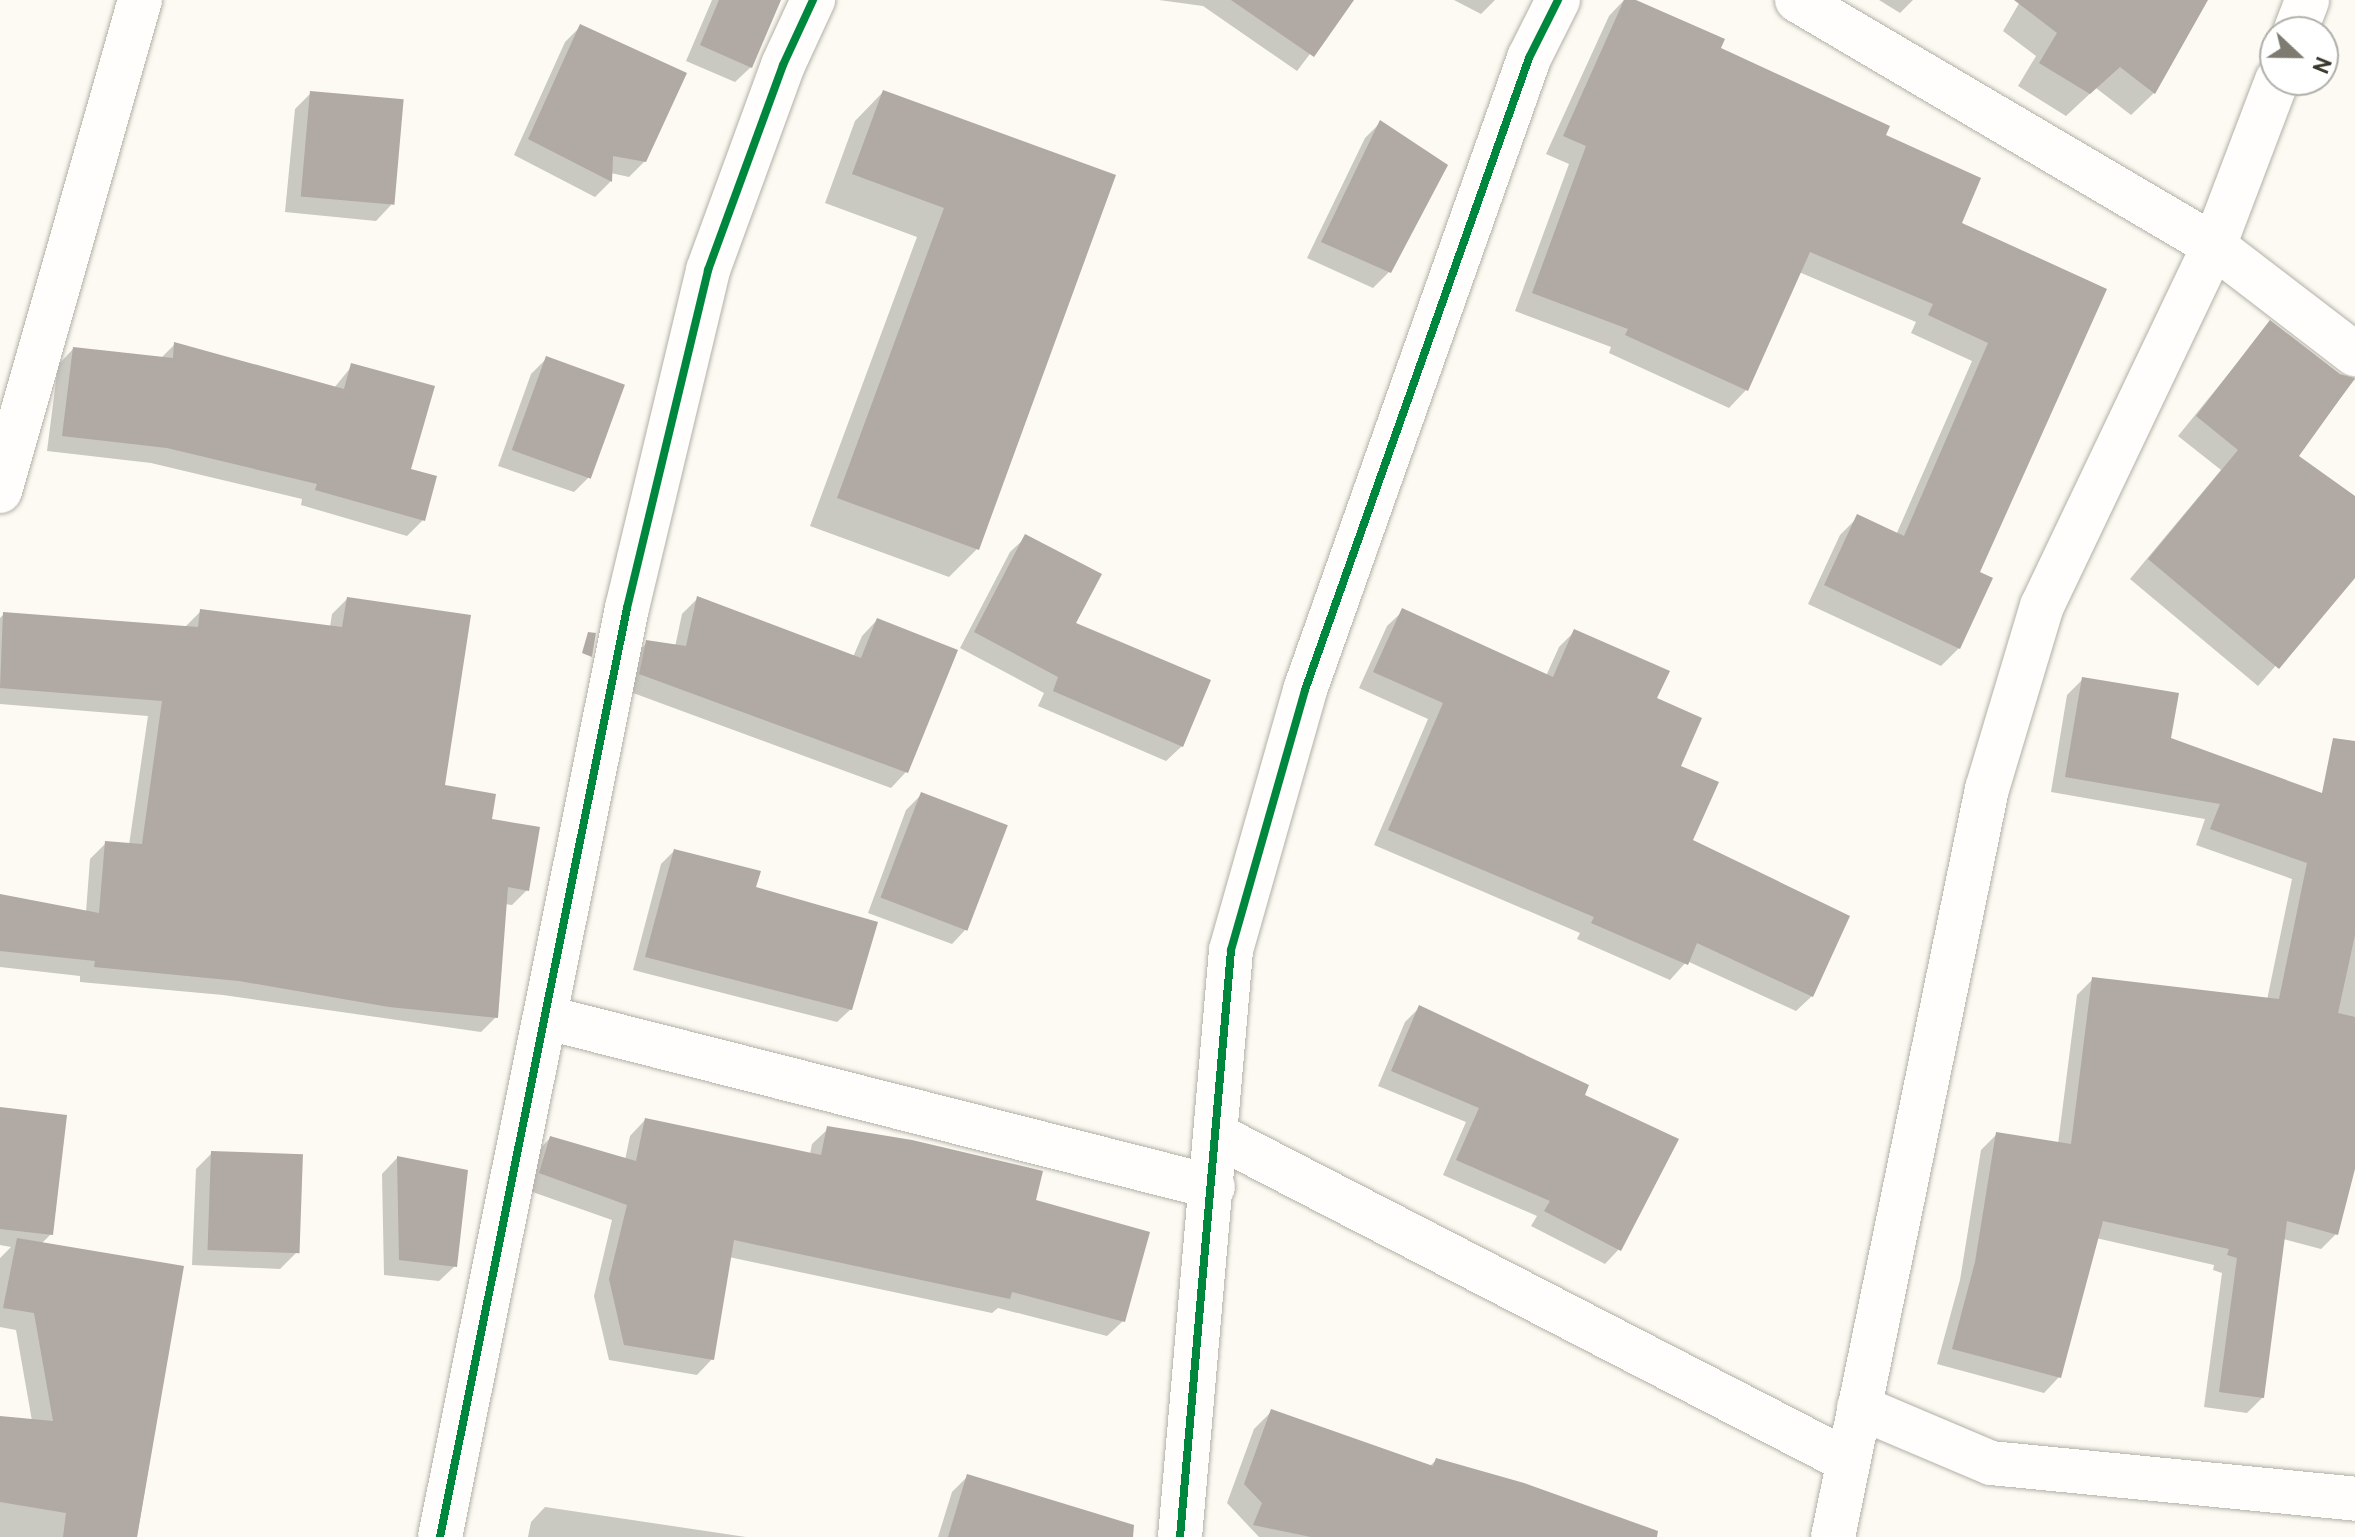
<!DOCTYPE html>
<html>
<head>
<meta charset="utf-8">
<style>
	body { margin:0 }
	#map { position:relative; width:2355px; height:1537px; overflow:hidden; background:#fcfaf2; font-family:Overpass,sans-serif }
	div>[style] { position:absolute }
	.shadow>* { inset:0; background:#0003 }
	.building>* { inset:0; background:#b1a9a3; transform-origin:0 0 }
	.roads { filter:drop-shadow(0 0 2px #b2b0a7) drop-shadow(0 0 2px #b2b0a7) }
	.minor>* { height:44px; margin:-22px; padding:0 22px; transform-origin:22px; border-radius:22px; background:#fffefd }
	.cycleway>* { height:8px; margin:-4px; padding:0 4px; transform-origin:4px; border-radius:4px; background:#00873e }
	span { translate:-50% -50%; white-space:nowrap; text-align:center; line-height:1.15; -webkit-text-stroke:8px #fff; paint-order:stroke }
	.north { position:absolute; left:2259px; top:16px; width:80px; height:80px; box-sizing:border-box; background:#fff; border:2px solid #b0afaa; border-radius:50%; rotate:112deg; font-size:22px; font-weight:700; line-height:32px; text-align:center; color:#3a372b }
	.north::after { content:''; display:block; margin:auto; width:28px; height:36px; background:#7e7b71; clip-path:polygon(50% 0,100% 100%,50% 72%,0 100%) }
</style>
</head>
<body>
<div id="map">
	<div class="shadow">
		<i style="clip-path:polygon(712px 0,779px 0,751px 67px,735px 82px,686px 61px)"></i>
		<i style="clip-path:polygon(1159px 0,1351px 0,1297px 71px,1203px 6px)"></i>
		<i style="clip-path:polygon(1454px 0,1495px 0,1481px 14px)"></i>
		<i style="clip-path:polygon(1624px 0,1883px 136px,1959px 224px,2104px 290px,1977px 573px,1959px 648px,1941px 666px,1808px 604px,1840px 535px,1858px 517px,1896px 535px,1972px 361px,1911px 333px,1916px 322px,1799px 272px,1746px 390px,1729px 408px,1609px 353px,1611px 347px,1515px 311px,1569px 164px,1546px 154px,1609px 16px)"></i>
		<i style="clip-path:polygon(1879px 0,1913px 0,1900px 13px)"></i>
		<i style="clip-path:polygon(2021px 0,2205px 0,2154px 93px,2131px 115px,2096px 88px,2066px 116px,2018px 86px,2036px 56px,2003px 31px)"></i>
		<i style="clip-path:polygon(581px 26px,645px 161px,629px 177px,611px 173px,610px 182px,595px 197px,514px 155px,565px 42px)"></i>
		<i style="clip-path:polygon(883px 92px,1114px 177px,977px 549px,949px 577px,810px 526px,917px 237px,825px 203px,855px 121px)"></i>
		<i style="clip-path:polygon(311px 93px,391px 205px,376px 221px,285px 212px,295px 109px)"></i>
		<i style="clip-path:polygon(1381px 122px,1445px 166px,1389px 272px,1373px 288px,1307px 258px,1365px 138px)"></i>
		<i style="clip-path:polygon(2270px 323px,2339px 376px,2355px 379px,2296px 456px,2355px 498px,2355px 575px,2258px 686px,2130px 579px,2221px 470px,2178px 436px)"></i>
		<i style="clip-path:polygon(175px 344px,334px 388px,352px 366px,409px 470px,423px 520px,407px 536px,301px 505px,302px 499px,151px 463px,47px 451px,58px 365px,73px 349px,160px 359px)"></i>
		<i style="clip-path:polygon(547px 358px,590px 476px,574px 492px,498px 466px,531px 374px)"></i>
		<i style="clip-path:polygon(1026px 537px,1073px 624px,1182px 746px,1166px 761px,1038px 706px,1044px 693px,960px 648px,1010px 552px)"></i>
		<i style="clip-path:polygon(698px 598px,853px 657px,862px 636px,877px 620px,906px 772px,891px 788px,625px 690px,631px 658px,647px 643px,675px 647px,682px 614px)"></i>
		<i style="clip-path:polygon(347px 599px,443px 787px,489px 820px,527px 890px,512px 905px,505px 904px,496px 1017px,481px 1032px,223px 995px,80px 982px,80px 976px,0 967px,0 896px,86px 912px,90px 859px,106px 843px,129px 845px,148px 716px,0 704px,0 618px,4px 614px,185px 627px,201px 611px,330px 627px,332px 614px)"></i>
		<i style="clip-path:polygon(1403px 611px,1546px 676px,1559px 647px,1575px 631px,1655px 699px,1678px 767px,1691px 841px,1812px 996px,1796px 1011px,1687px 961px,1670px 980px,1577px 939px,1580px 933px,1374px 845px,1428px 719px,1359px 688px,1387px 626px)"></i>
		<i style="clip-path:polygon(2083px 679px,2169px 739px,2355px 807px,2355px 1165px,2336px 1234px,2321px 1249px,2283px 1239px,2263px 1397px,2247px 1413px,2204px 1407px,2222px 1273px,2213px 1270px,2214px 1265px,2096px 1238px,2059px 1377px,2044px 1393px,1937px 1364px,1960px 1280px,1981px 1150px,1997px 1134px,2058px 1144px,2077px 995px,2093px 979px,2267px 1000px,2292px 879px,2196px 845px,2205px 819px,2051px 792px,2067px 695px)"></i>
		<i style="clip-path:polygon(921px 795px,967px 928px,952px 944px,868px 913px,906px 810px)"></i>
		<i style="clip-path:polygon(674px 851px,754px 888px,851px 1009px,837px 1022px,633px 970px,661px 864px)"></i>
		<i style="clip-path:polygon(1419px 1008px,1583px 1096px,1619px 1249px,1605px 1264px,1531px 1226px,1537px 1216px,1443px 1175px,1466px 1122px,1378px 1086px,1405px 1022px)"></i>
		<i style="clip-path:polygon(0 1109px,51px 1234px,41px 1244px,182px 1267px,137px 1537px,0 1537px,0 1418px,32px 1421px,16px 1330px,0 1327px,0 1258px,11px 1247px,0 1245px)"></i>
		<i style="clip-path:polygon(645px 1120px,810px 1154px,812px 1144px,828px 1129px,1033px 1201px,1123px 1321px,1107px 1336px,998px 1308px,992px 1313px,729px 1257px,712px 1359px,697px 1375px,609px 1360px,594px 1296px,612px 1220px,524px 1189px,535px 1154px,550px 1138px,625px 1160px,630px 1136px)"></i>
		<i style="clip-path:polygon(212px 1153px,296px 1253px,280px 1269px,192px 1265px,196px 1169px)"></i>
		<i style="clip-path:polygon(397px 1158px,455px 1266px,439px 1281px,384px 1275px,382px 1174px)"></i>
		<i style="clip-path:polygon(1272px 1411px,1429px 1467px,1436px 1460px,1653px 1537px,1259px 1537px,1227px 1503px,1254px 1429px)"></i>
		<i style="clip-path:polygon(968px 1476px,1104px 1537px,938px 1537px,952px 1492px)"></i>
		<i style="clip-path:polygon(545px 1507px,746px 1537px,528px 1537px,531px 1522px)"></i>
	</div>
	<div class="building">
		<i style="clip-path:polygon(719px 0,781px 0,752px 68px,700px 45px)"></i>
		<i style="clip-path:polygon(1231px 0,1354px 0,1314px 57px)"></i>
		<i style="clip-path:polygon(1624px 0,1636px 0,1725px 39px,1721px 48px,1890px 126px,1886px 135px,1981px 178px,1962px 223px,2107px 289px,1980px 572px,1993px 578px,1960px 649px,1824px 585px,1857px 514px,1904px 536px,1988px 343px,1928px 315px,1933px 304px,1810px 252px,1748px 391px,1625px 335px,1628px 329px,1532px 293px,1586px 146px,1563px 136px)"></i>
		<i style="clip-path:polygon(2014px 0,2208px 0,2155px 94px,2120px 67px,2090px 94px,2039px 63px,2057px 33px)"></i>
		<i style="clip-path:polygon(580px 24px,687px 73px,646px 162px,613px 156px,612px 182px,528px 139px)"></i>
		<i style="clip-path:polygon(883px 90px,1116px 175px,979px 550px,837px 498px,944px 208px,852px 174px)"></i>
		<i style="left:310px;top:91px;width:94px;height:106px;rotate:5deg"></i>
		<i style="clip-path:polygon(1380px 120px,1448px 165px,1391px 273px,1321px 242px)"></i>
		<i style="clip-path:polygon(2270px 320px,2340px 374px,2355px 378px,2299px 456px,2355px 496px,2355px 578px,2279px 669px,2148px 559px,2238px 450px,2196px 416px)"></i>
		<i style="clip-path:polygon(174px 342px,344px 389px,351px 363px,435px 386px,411px 469px,437px 476px,425px 521px,315px 490px,317px 484px,167px 448px,62px 436px,73px 347px,173px 358px)"></i>
		<i style="left:546px;top:356px;width:84px;height:100px;rotate:20deg"></i>
		<i style="clip-path:polygon(1025px 534px,1102px 574px,1076px 623px,1211px 680px,1183px 747px,1053px 691px,1058px 677px,974px 632px)"></i>
		<i style="clip-path:polygon(697px 596px,861px 658px,877px 618px,958px 650px,908px 773px,639px 674px,646px 640px,686px 646px)"></i>
		<i style="clip-path:polygon(347px 597px,471px 615px,445px 785px,496px 794px,492px 819px,540px 827px,529px 891px,508px 887px,498px 1018px,389px 1007px,239px 981px,94px 967px,95px 961px,0 951px,0 894px,99px 913px,105px 841px,142px 844px,162px 701px,0 688px,3px 612px,198px 627px,200px 609px,342px 627px)"></i>
		<i style="clip-path:polygon(1402px 608px,1553px 677px,1574px 629px,1670px 671px,1657px 698px,1702px 718px,1681px 766px,1719px 782px,1693px 840px,1850px 916px,1813px 997px,1697px 943px,1688px 965px,1591px 923px,1594px 917px,1388px 830px,1443px 703px,1373px 672px)"></i>
		<i style="clip-path:polygon(588px 632px,596px 633px,592px 657px,582px 653px)"></i>
		<i style="clip-path:polygon(2082px 677px,2179px 693px,2171px 738px,2322px 793px,2333px 738px,2355px 741px,2355px 935px,2338px 1013px,2355px 1017px,2355px 1169px,2338px 1235px,2287px 1221px,2264px 1398px,2219px 1392px,2237px 1258px,2227px 1255px,2229px 1249px,2103px 1221px,2061px 1378px,1952px 1349px,1975px 1262px,1996px 1132px,2071px 1144px,2092px 977px,2279px 999px,2307px 863px,2210px 829px,2220px 804px,2065px 777px)"></i>
		<i style="left:921px;top:792px;width:93px;height:113px;rotate:21deg"></i>
		<i style="clip-path:polygon(674px 849px,761px 871px,756px 887px,878px 922px,852px 1010px,645px 957px)"></i>
		<i style="clip-path:polygon(1419px 1005px,1589px 1085px,1585px 1095px,1679px 1139px,1621px 1251px,1544px 1211px,1550px 1201px,1456px 1160px,1479px 1108px,1391px 1071px)"></i>
		<i style="clip-path:polygon(0 1107px,67px 1115px,53px 1235px,0 1229px)"></i>
		<i style="clip-path:polygon(645px 1118px,821px 1155px,827px 1126px,912px 1140px,1043px 1171px,1036px 1200px,1150px 1232px,1125px 1322px,1012px 1292px,1010px 1299px,734px 1240px,714px 1360px,624px 1345px,609px 1279px,627px 1205px,539px 1173px,550px 1136px,636px 1161px)"></i>
		<i style="left:211px;top:1151px;width:92px;height:99px;rotate:2deg"></i>
		<i style="clip-path:polygon(397px 1156px,468px 1170px,457px 1267px,399px 1260px)"></i>
		<i style="clip-path:polygon(17px 1238px,184px 1266px,137px 1537px,63px 1537px,66px 1513px,0 1502px,0 1416px,53px 1421px,34px 1313px,3px 1308px)"></i>
		<i style="clip-path:polygon(1271px 1409px,1433px 1466px,1436px 1458px,1524px 1483px,1658px 1531px,1657px 1537px,1311px 1537px,1253px 1525px,1262px 1503px,1244px 1484px)"></i>
		<i style="clip-path:polygon(967px 1474px,1134px 1525px,1133px 1537px,948px 1537px)"></i>
	</div>
	<div class="roads">
		<div class="minor">
			<i style="left:1797px;top:0;width:484px;rotate:30.5deg"></i>
			<i style="left:2214px;top:246px;width:178px;rotate:37.5deg"></i>
			<i style="left:2295px;top:32px;width:34px;rotate:-69deg"></i>
			<i style="left:0;top:491px;width:511px;rotate:-74.09deg"></i>
			<i style="left:548px;top:1018px;width:686px;rotate:14.26deg"></i>
			<i style="left:1216px;top:1135px;width:711px;rotate:27.29deg"></i>
			<i style="left:1859px;top:1407px;width:143px;rotate:23deg"></i>
			<i style="left:1991px;top:1463px;width:366px;rotate:5.6deg"></i>
			<i style="left:440px;top:1537px;width:948px;rotate:-78.62deg"></i>
			<i style="left:627px;top:608px;width:348px;rotate:-76.5deg"></i>
			<i style="left:708px;top:270px;width:218px;rotate:-69.9deg"></i>
			<i style="left:783px;top:65px;width:72px;rotate:-65.2deg"></i>
			<i style="left:1180px;top:1537px;width:589px;rotate:-85.03deg"></i>
			<i style="left:1231px;top:950px;width:270px;rotate:-74.1deg"></i>
			<i style="left:1305px;top:690px;width:671px;rotate:-70.48deg"></i>
			<i style="left:1529px;top:58px;width:65px;rotate:-63.4deg"></i>
			<i style="left:1833px;top:1537px;width:764px;rotate:-78.37deg"></i>
			<i style="left:1987px;top:789px;width:191px;rotate:-73.3deg"></i>
			<i style="left:2042px;top:606px;width:399px;rotate:-64.5deg"></i>
			<i style="left:2214px;top:246px;width:178px;rotate:-69.2deg"></i>
		</div>
	</div>
	<div class="cycleway">
		<i style="left:440px;top:1537px;width:948px;rotate:-78.62deg"></i>
		<i style="left:627px;top:608px;width:348px;rotate:-76.5deg"></i>
		<i style="left:708px;top:270px;width:218px;rotate:-69.9deg"></i>
		<i style="left:783px;top:65px;width:72px;rotate:-65.2deg"></i>
		<i style="left:1180px;top:1537px;width:589px;rotate:-85.03deg"></i>
		<i style="left:1231px;top:950px;width:270px;rotate:-74.1deg"></i>
		<i style="left:1305px;top:690px;width:671px;rotate:-70.48deg"></i>
		<i style="left:1529px;top:58px;width:65px;rotate:-63.4deg"></i>
	</div>
	<div class="north">N</div>
</div>
</body>
</html>
